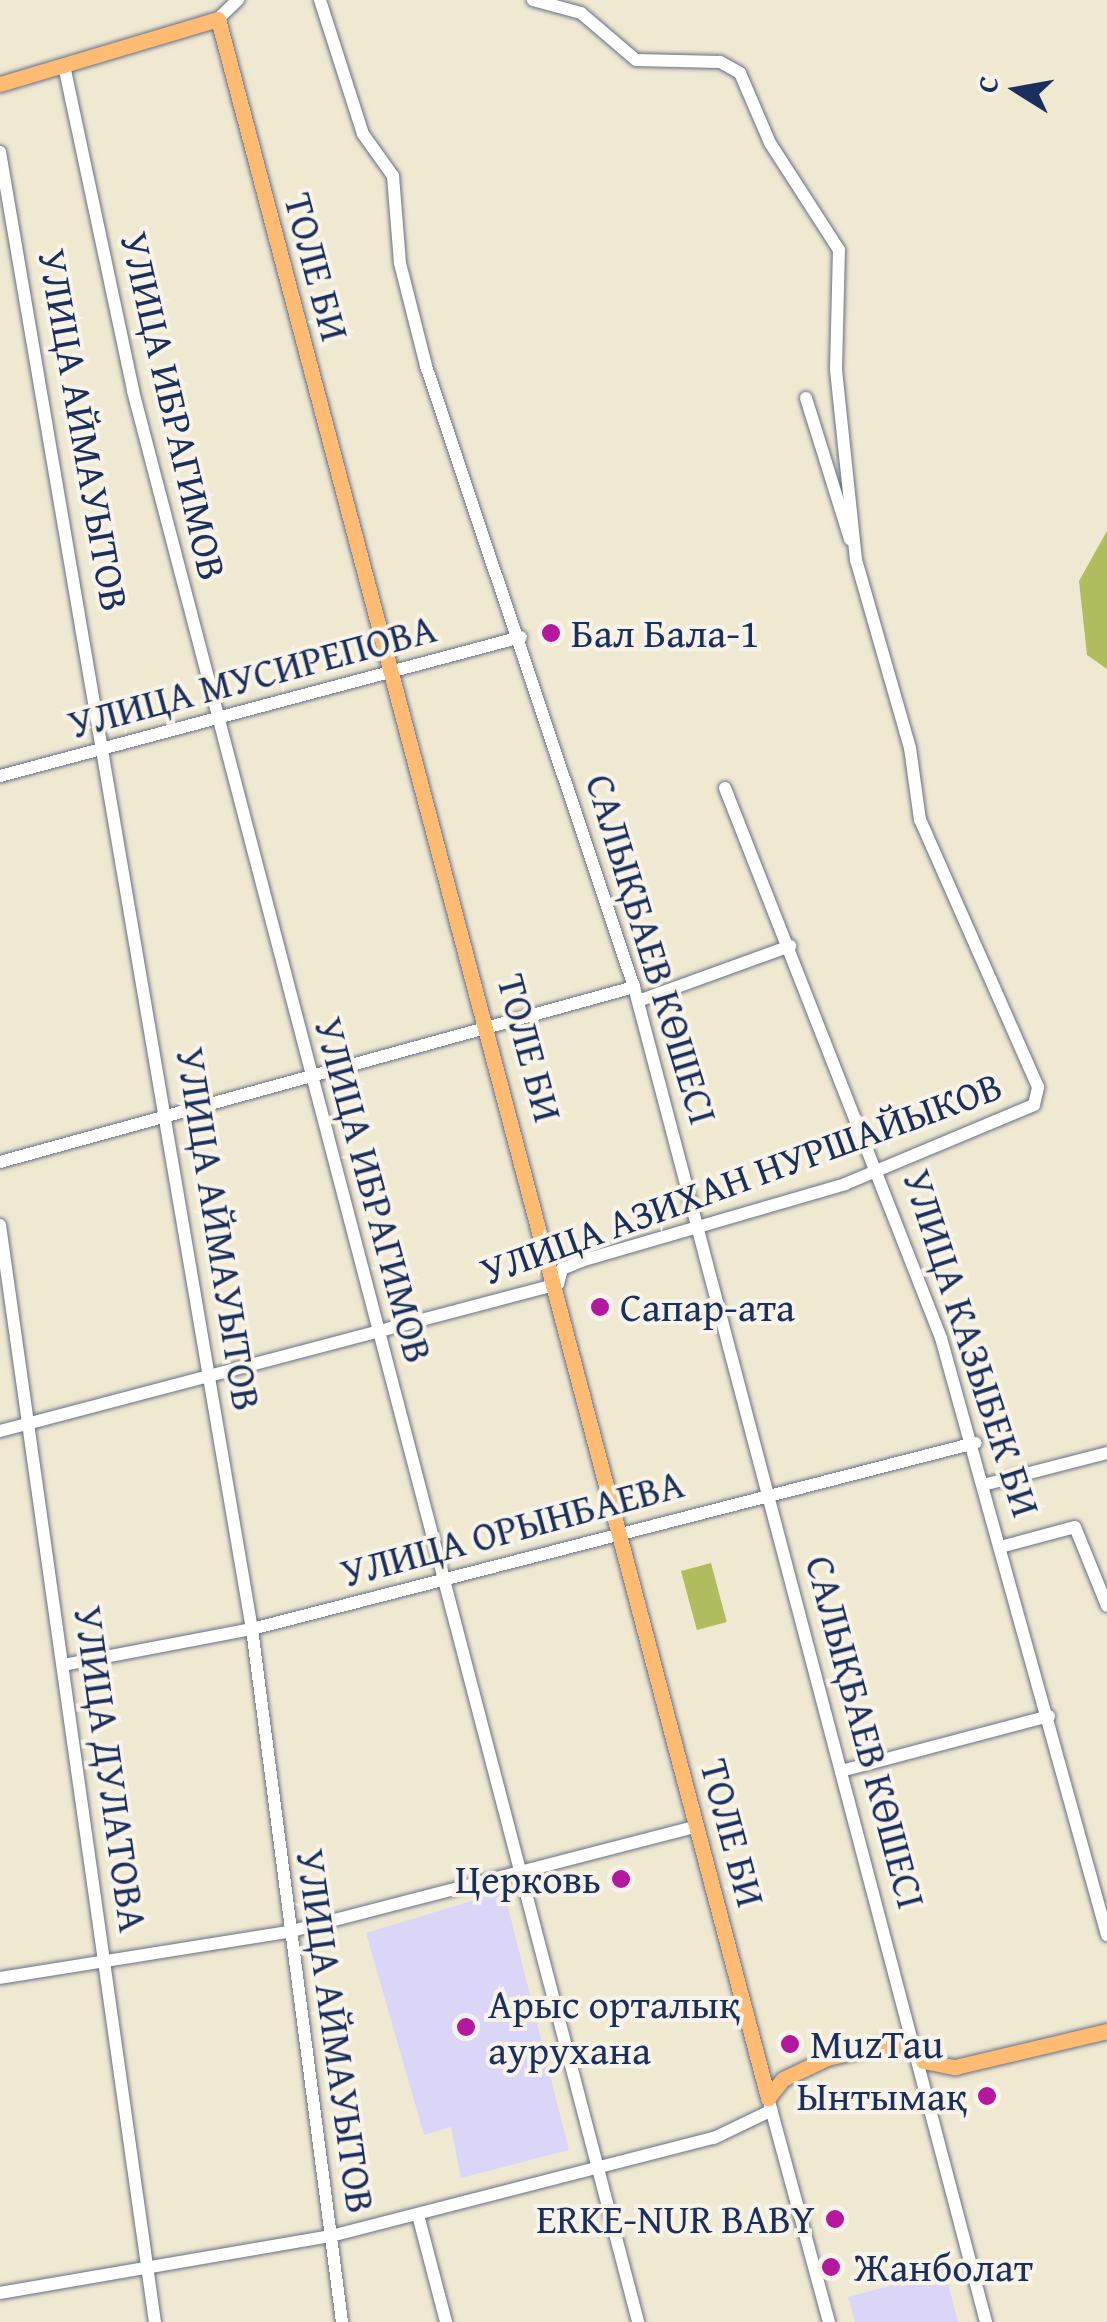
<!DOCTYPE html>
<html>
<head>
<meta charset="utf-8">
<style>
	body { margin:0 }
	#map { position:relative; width:1107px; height:2322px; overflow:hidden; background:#f0e9d1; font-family:"Gentium Book Plus",serif }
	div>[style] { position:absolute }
	.built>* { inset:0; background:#dbd6f7 }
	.green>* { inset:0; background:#b0bc5e; transform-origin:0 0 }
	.roads { filter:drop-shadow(0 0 2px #667086) drop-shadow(0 0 2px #667086) }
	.minor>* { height:12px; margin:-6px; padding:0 6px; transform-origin:6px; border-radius:6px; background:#fff }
	.major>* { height:15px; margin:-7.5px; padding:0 7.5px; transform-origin:7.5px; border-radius:7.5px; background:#ffbb71 }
	.dots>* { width:28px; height:28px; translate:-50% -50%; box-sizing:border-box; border:5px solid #f7f3e8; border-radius:50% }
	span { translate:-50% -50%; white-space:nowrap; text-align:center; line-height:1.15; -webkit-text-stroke:8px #f7f3e8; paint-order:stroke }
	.street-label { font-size:40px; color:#1b2f5e }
	.poi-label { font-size:40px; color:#1b2f5e }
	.left { translate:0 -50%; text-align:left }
	.right { translate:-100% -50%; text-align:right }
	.north { position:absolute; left:967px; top:40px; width:100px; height:100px; -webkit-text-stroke:8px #f7f3e8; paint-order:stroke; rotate:281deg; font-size:28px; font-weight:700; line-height:40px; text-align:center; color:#1b2f5e }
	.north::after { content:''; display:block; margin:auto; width:35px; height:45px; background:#1b2f5e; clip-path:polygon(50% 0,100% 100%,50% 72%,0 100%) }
</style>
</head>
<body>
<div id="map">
	<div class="built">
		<i style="clip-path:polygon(504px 1891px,569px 2150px,461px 2178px,451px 2127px,424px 2135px,366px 1933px)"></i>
		<i style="clip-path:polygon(945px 2271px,958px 2322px,855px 2322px,848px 2297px)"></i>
	</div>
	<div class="green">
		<i style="clip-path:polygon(1107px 531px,1107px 669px,1087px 655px,1079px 581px)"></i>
		<i style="left:711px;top:1563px;width:61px;height:31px;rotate:75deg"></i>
	</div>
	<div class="roads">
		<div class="minor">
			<i style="left:320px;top:0;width:141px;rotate:72.2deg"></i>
			<i style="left:363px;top:134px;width:52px;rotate:54.5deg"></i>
			<i style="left:393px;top:176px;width:87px;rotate:85.4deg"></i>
			<i style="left:400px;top:263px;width:106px;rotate:75.8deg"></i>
			<i style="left:426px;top:366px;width:655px;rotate:71.48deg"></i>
			<i style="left:634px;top:987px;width:1381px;rotate:75.23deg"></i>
			<i style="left:218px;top:19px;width:28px;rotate:-44deg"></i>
			<i style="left:65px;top:70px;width:328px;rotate:78deg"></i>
			<i style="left:133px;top:391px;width:1996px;rotate:75.34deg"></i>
			<i style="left:0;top:152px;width:1498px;rotate:80.32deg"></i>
			<i style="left:252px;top:1629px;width:699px;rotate:82.6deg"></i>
			<i style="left:806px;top:398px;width:148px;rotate:72.7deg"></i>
			<i style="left:0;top:776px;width:539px;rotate:-14.94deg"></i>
			<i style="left:725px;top:788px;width:591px;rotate:68.56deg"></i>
			<i style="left:941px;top:1338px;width:620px;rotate:74.46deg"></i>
			<i style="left:638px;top:1001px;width:162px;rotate:-19.9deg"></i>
			<i style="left:0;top:1162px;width:658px;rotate:-15.43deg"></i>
			<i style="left:0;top:1225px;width:1108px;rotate:81.96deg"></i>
			<i style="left:0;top:1431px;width:577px;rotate:-14.76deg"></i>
			<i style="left:558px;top:1284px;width:16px;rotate:-75deg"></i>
			<i style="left:562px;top:1269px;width:24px;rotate:-22deg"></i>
			<i style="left:584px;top:1260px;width:272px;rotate:-16.2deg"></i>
			<i style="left:845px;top:1184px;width:205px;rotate:-22.7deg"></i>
			<i style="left:1034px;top:1105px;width:18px;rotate:-77deg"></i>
			<i style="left:1038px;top:1087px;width:292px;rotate:-113.8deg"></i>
			<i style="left:920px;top:820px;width:73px;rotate:-97.9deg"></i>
			<i style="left:910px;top:748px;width:196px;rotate:-106deg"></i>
			<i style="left:856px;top:560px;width:191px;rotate:-96deg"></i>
			<i style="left:836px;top:370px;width:120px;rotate:-88.6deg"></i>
			<i style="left:839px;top:250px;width:127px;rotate:-122.8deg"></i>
			<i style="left:770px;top:143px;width:76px;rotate:-113.2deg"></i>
			<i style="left:740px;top:73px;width:23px;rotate:-151deg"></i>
			<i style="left:720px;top:62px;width:84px;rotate:-178.6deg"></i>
			<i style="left:636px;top:60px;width:72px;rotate:-139.5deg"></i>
			<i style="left:581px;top:13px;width:50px;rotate:-164.8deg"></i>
			<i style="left:987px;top:1484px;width:124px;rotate:-14.5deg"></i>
			<i style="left:1004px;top:1546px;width:73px;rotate:-15deg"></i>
			<i style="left:1075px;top:1527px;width:85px;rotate:67.9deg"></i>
			<i style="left:63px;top:1665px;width:192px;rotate:-10.8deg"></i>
			<i style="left:252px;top:1629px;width:747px;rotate:-14.43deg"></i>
			<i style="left:845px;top:1770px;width:211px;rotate:-14.8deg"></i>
			<i style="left:0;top:1978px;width:292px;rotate:-9.1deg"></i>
			<i style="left:288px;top:1932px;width:423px;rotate:-14.5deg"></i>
			<i style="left:770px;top:2105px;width:225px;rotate:74.8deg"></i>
			<i style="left:418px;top:2215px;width:111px;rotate:75.3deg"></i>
			<i style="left:0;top:2293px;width:336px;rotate:-9.8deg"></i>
			<i style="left:331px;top:2236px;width:395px;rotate:-14.4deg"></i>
			<i style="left:714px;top:2138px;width:64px;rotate:-25.8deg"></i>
		</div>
		<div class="major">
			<i style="left:0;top:84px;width:227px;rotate:-16.6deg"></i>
			<i style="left:218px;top:19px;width:2151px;rotate:75.18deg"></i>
			<i style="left:923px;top:2061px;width:33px;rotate:11deg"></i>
			<i style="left:955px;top:2067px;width:156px;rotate:-13.3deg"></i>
			<i style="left:768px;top:2098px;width:24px;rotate:-52deg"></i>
			<i style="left:783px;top:2079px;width:49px;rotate:-25.5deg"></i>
			<i style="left:827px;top:2058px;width:68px;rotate:-12.8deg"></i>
			<i style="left:893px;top:2043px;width:24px;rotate:19deg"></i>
		</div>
	</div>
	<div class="dots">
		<i style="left:551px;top:633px;background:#b5179e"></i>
		<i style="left:600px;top:1307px;background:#b5179e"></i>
		<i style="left:621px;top:1879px;background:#b5179e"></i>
		<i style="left:466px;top:2027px;background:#b5179e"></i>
		<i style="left:790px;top:2044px;background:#b5179e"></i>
		<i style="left:987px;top:2096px;background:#b5179e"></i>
		<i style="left:835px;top:2219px;background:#b5179e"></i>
		<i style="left:831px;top:2267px;background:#b5179e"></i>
	</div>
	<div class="street-label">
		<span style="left:317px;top:267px;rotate:75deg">ТОЛЕ БИ</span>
		<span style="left:174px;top:406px;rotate:77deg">УЛИЦА ИБРАГИМОВ</span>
		<span style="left:84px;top:430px;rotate:80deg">УЛИЦА АЙМАУЫТОВ</span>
		<span style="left:252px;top:676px;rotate:-15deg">УЛИЦА МУСИРЕПОВА</span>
		<span style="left:652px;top:949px;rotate:73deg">САЛЫҚБАЕВ КӨШЕСІ</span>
		<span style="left:530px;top:1048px;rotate:75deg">ТОЛЕ БИ</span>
		<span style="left:741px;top:1178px;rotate:-20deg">УЛИЦА АЗИХАН НУРШАЙЫКОВ</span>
		<span style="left:374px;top:1190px;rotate:75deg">УЛИЦА ИБРАГИМОВ</span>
		<span style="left:219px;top:1229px;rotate:81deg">УЛИЦА АЙМАУЫТОВ</span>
		<span style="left:972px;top:1343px;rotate:72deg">УЛИЦА КАЗЫБЕК БИ</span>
		<span style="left:512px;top:1528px;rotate:-15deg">УЛИЦА ОРЫНБАЕВА</span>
		<span style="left:866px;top:1732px;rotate:75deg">САЛЫҚБАЕВ КӨШЕСІ</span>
		<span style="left:111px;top:1769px;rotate:82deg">УЛИЦА ДУЛАТОВА</span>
		<span style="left:733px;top:1833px;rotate:75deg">ТОЛЕ БИ</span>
		<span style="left:336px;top:2031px;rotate:82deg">УЛИЦА АЙМАУЫТОВ</span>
	</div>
	<div class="poi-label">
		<span class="left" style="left:571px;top:633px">Бал Бала-1</span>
		<span class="left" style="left:620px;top:1307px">Сапар-ата</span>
		<span class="right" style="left:601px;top:1879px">Церковь</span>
		<span class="left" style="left:488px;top:2027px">Арыс орталық<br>аурухана</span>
		<span class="left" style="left:810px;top:2044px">MuzTau</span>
		<span class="right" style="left:967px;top:2096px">Ынтымақ</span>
		<span class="right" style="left:815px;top:2219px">ERKE-NUR BABY</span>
		<span class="left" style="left:854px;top:2267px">Жанболат</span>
	</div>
	<div class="north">С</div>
</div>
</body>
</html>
